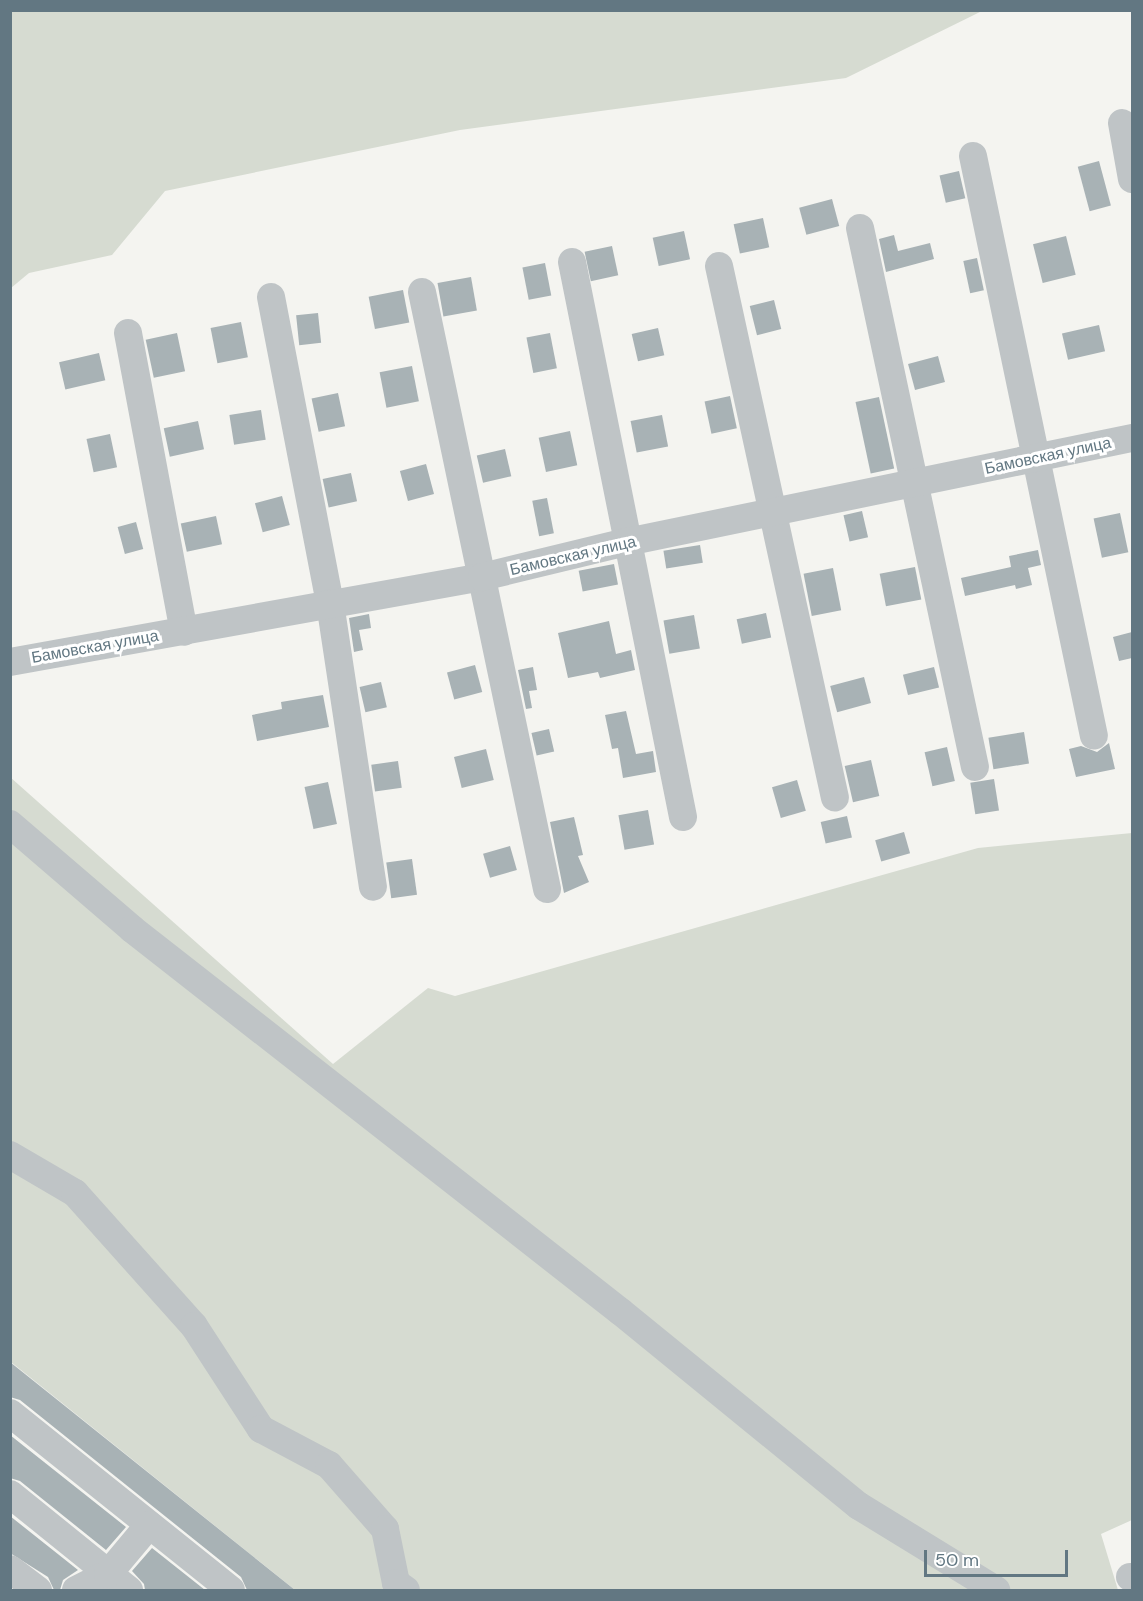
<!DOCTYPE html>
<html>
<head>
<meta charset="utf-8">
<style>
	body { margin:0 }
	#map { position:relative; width:1143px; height:1601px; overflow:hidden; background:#f4f4f0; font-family:"DM Sans",sans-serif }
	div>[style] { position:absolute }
	.green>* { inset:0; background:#d6dbd1 }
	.building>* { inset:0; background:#a8b2b5; transform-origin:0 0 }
	.minor>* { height:28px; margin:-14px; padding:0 14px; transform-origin:14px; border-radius:14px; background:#bfc4c6 }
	span { translate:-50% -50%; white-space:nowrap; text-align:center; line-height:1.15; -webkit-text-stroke:6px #fff; paint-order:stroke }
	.street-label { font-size:16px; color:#627782 }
	.frame { position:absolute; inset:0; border:12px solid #627782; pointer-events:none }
	.scale { position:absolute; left:924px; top:1550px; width:144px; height:27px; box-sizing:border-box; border:3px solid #627782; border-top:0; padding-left:8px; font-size:18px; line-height:21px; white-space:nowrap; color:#627782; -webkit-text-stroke:4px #fff; paint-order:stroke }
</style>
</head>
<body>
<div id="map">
	<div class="green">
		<i style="clip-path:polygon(11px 10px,982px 10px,982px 11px,846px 78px,460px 130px,165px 191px,112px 255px,29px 273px,11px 288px)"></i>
		<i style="clip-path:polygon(10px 777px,333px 1064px,428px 988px,455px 996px,978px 848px,1132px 833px,1132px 1520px,1101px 1534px,1118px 1590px,295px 1590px,11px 1362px)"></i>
	</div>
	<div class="building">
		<i style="left:1099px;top:161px;width:46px;height:22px;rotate:75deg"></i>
		<i style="left:959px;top:171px;width:28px;height:20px;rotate:77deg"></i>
		<i style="left:832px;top:199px;width:28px;height:34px;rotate:75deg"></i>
		<i style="left:763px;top:218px;width:30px;height:30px;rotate:78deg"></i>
		<i style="left:684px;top:231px;width:29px;height:32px;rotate:78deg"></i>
		<i style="clip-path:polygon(894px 235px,898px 251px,930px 243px,934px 259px,886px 272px,879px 239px)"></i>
		<i style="left:1066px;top:236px;width:40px;height:34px;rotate:76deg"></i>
		<i style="left:612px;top:246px;width:30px;height:28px;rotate:78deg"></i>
		<i style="left:977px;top:258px;width:33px;height:14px;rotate:78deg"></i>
		<i style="left:545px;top:263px;width:33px;height:23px;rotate:79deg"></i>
		<i style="left:471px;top:277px;width:34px;height:34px;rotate:80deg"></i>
		<i style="left:403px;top:290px;width:33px;height:35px;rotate:79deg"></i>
		<i style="left:774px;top:300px;width:30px;height:25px;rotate:76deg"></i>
		<i style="left:318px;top:313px;width:30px;height:22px;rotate:84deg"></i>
		<i style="left:241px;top:322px;width:36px;height:31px;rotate:79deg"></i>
		<i style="left:1099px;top:325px;width:27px;height:38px;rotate:77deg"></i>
		<i style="left:658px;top:328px;width:28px;height:27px;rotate:77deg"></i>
		<i style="left:177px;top:333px;width:39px;height:32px;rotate:78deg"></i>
		<i style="left:550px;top:333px;width:36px;height:24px;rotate:79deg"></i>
		<i style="left:99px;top:353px;width:28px;height:41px;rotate:77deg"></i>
		<i style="left:938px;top:356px;width:27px;height:31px;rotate:75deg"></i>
		<i style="left:412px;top:366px;width:36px;height:33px;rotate:79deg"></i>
		<i style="left:338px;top:393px;width:34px;height:27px;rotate:78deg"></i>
		<i style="left:730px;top:396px;width:33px;height:26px;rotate:78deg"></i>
		<i style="left:879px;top:397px;width:73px;height:24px;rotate:78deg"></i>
		<i style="left:261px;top:410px;width:30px;height:32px;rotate:81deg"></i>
		<i style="left:662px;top:415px;width:32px;height:32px;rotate:79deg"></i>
		<i style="left:198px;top:421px;width:29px;height:35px;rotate:78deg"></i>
		<i style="left:570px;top:431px;width:35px;height:32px;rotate:78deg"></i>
		<i style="left:110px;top:434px;width:34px;height:24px;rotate:78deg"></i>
		<i style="left:505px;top:449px;width:28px;height:29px;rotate:77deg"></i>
		<i style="left:426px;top:464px;width:31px;height:27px;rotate:75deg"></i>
		<i style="left:351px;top:473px;width:29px;height:29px;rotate:78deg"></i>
		<i style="left:282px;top:496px;width:30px;height:28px;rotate:75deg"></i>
		<i style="left:547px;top:498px;width:36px;height:15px;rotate:79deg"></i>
		<i style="left:862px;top:511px;width:27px;height:19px;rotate:77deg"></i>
		<i style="left:1120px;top:513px;width:40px;height:27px;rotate:78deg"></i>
		<i style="left:216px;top:516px;width:29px;height:36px;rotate:78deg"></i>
		<i style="left:136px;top:522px;width:28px;height:19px;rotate:75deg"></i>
		<i style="left:700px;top:545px;width:18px;height:37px;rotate:81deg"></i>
		<i style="clip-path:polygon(1038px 550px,1041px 565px,1028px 568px,1032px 585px,1016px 589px,1015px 585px,965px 596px,961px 578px,1011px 567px,1009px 556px)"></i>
		<i style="left:614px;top:564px;width:21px;height:36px;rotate:79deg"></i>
		<i style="left:915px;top:567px;width:33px;height:36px;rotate:79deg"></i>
		<i style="left:833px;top:568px;width:43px;height:30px;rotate:79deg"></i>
		<i style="left:766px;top:613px;width:25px;height:30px;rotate:78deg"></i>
		<i style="clip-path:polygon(369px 614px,371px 628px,359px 630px,363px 650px,354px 652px,349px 618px)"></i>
		<i style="left:694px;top:615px;width:34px;height:31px;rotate:80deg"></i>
		<i style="clip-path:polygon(609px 621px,616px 654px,631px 650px,635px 670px,600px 678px,598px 672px,568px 678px,558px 633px)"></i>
		<i style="clip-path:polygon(1132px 632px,1132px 658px,1119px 661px,1113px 637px)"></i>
		<i style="left:475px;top:665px;width:28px;height:29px;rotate:75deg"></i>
		<i style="clip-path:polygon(533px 667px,537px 690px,529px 691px,532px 708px,526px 709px,518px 670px)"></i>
		<i style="left:934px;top:667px;width:21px;height:32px;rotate:76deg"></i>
		<i style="left:864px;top:677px;width:27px;height:35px;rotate:75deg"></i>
		<i style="left:381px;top:682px;width:26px;height:22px;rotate:77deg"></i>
		<i style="clip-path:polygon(323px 695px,329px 727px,257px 741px,252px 715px,282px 709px,281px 702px)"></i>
		<i style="clip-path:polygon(626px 711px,636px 754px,653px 751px,656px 772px,623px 778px,618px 748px,612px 749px,605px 715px)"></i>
		<i style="left:549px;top:729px;width:23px;height:18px;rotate:77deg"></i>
		<i style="left:1024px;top:732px;width:32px;height:36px;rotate:81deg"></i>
		<i style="clip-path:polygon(1109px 743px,1115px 769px,1076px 777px,1069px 749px,1081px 746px,1097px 752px)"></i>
		<i style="left:947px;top:747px;width:35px;height:23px;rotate:77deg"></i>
		<i style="left:486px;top:749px;width:32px;height:33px;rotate:76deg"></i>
		<i style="left:871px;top:760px;width:37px;height:27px;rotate:77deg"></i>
		<i style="left:398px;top:761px;width:27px;height:27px;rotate:82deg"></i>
		<i style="left:994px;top:779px;width:32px;height:24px;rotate:81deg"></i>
		<i style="left:797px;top:780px;width:32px;height:26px;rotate:74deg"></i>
		<i style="left:328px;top:782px;width:43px;height:24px;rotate:78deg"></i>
		<i style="left:648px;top:810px;width:35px;height:30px;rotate:80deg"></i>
		<i style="left:847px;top:816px;width:22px;height:27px;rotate:77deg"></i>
		<i style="clip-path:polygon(574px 817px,583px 855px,578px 856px,589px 882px,564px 893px,550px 822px)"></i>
		<i style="left:904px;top:832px;width:22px;height:30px;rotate:74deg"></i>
		<i style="left:510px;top:846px;width:25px;height:28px;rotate:74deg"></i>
		<i style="left:412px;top:859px;width:36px;height:26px;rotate:82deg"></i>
		<i style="clip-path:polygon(10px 1362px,295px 1590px,247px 1590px,241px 1577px,20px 1400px,10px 1397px)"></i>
		<i style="clip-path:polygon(10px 1435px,126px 1527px,106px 1550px,20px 1481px,10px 1478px)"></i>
		<i style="clip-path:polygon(10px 1516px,78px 1570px,63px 1580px,60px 1590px,54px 1590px,48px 1577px,10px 1553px)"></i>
		<i style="clip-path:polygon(152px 1548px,205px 1590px,145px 1590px,144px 1584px,132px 1571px)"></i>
	</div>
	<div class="minor">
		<i style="left:1122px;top:123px;width:57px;rotate:79.9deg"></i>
		<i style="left:973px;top:156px;width:592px;rotate:78.22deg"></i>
		<i style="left:860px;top:228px;width:551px;rotate:77.96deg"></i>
		<i style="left:572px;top:262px;width:566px;rotate:78.69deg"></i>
		<i style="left:719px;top:266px;width:544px;rotate:77.7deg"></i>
		<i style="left:422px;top:292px;width:610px;rotate:78.17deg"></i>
		<i style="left:271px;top:297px;width:312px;rotate:79.1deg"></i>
		<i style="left:330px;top:603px;width:287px;rotate:81.4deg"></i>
		<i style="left:128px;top:333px;width:304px;rotate:79.4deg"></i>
		<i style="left:10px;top:662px;width:480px;rotate:-10.2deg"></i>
		<i style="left:482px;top:577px;width:149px;rotate:-13.6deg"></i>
		<i style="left:627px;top:542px;width:516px;rotate:-11.64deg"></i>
		<i style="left:10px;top:824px;width:161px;rotate:40.7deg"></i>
		<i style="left:132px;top:929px;width:621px;rotate:38.07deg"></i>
		<i style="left:621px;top:1312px;width:307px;rotate:39.2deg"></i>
		<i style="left:859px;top:1506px;width:161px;rotate:31.5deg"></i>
		<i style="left:10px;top:1155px;width:75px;rotate:30.3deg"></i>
		<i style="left:75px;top:1193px;width:178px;rotate:48.2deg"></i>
		<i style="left:194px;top:1326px;width:123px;rotate:57deg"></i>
		<i style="left:261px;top:1429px;width:77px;rotate:27.9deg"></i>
		<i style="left:329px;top:1465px;width:85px;rotate:48.8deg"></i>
		<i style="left:385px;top:1529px;width:55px;rotate:78.5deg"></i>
		<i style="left:396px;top:1583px;width:12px;rotate:35deg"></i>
		<i style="left:10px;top:1413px;width:283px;rotate:38.7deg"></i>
		<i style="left:10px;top:1494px;width:153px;rotate:38.9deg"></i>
		<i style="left:10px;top:1569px;width:35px;rotate:37deg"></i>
		<i style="left:1130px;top:1577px;width:2px"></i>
		<i style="left:76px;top:1590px;width:36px;rotate:-27deg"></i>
		<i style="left:108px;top:1574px;width:64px;rotate:-50.1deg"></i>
	</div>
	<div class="street-label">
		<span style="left:1048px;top:456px;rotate:-12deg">Бамовская улица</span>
		<span style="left:573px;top:556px;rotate:-13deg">Бамовская улица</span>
		<span style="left:95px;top:647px;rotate:-10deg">Бамовская улица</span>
	</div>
	<div class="frame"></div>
	<div class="scale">50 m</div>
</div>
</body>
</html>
